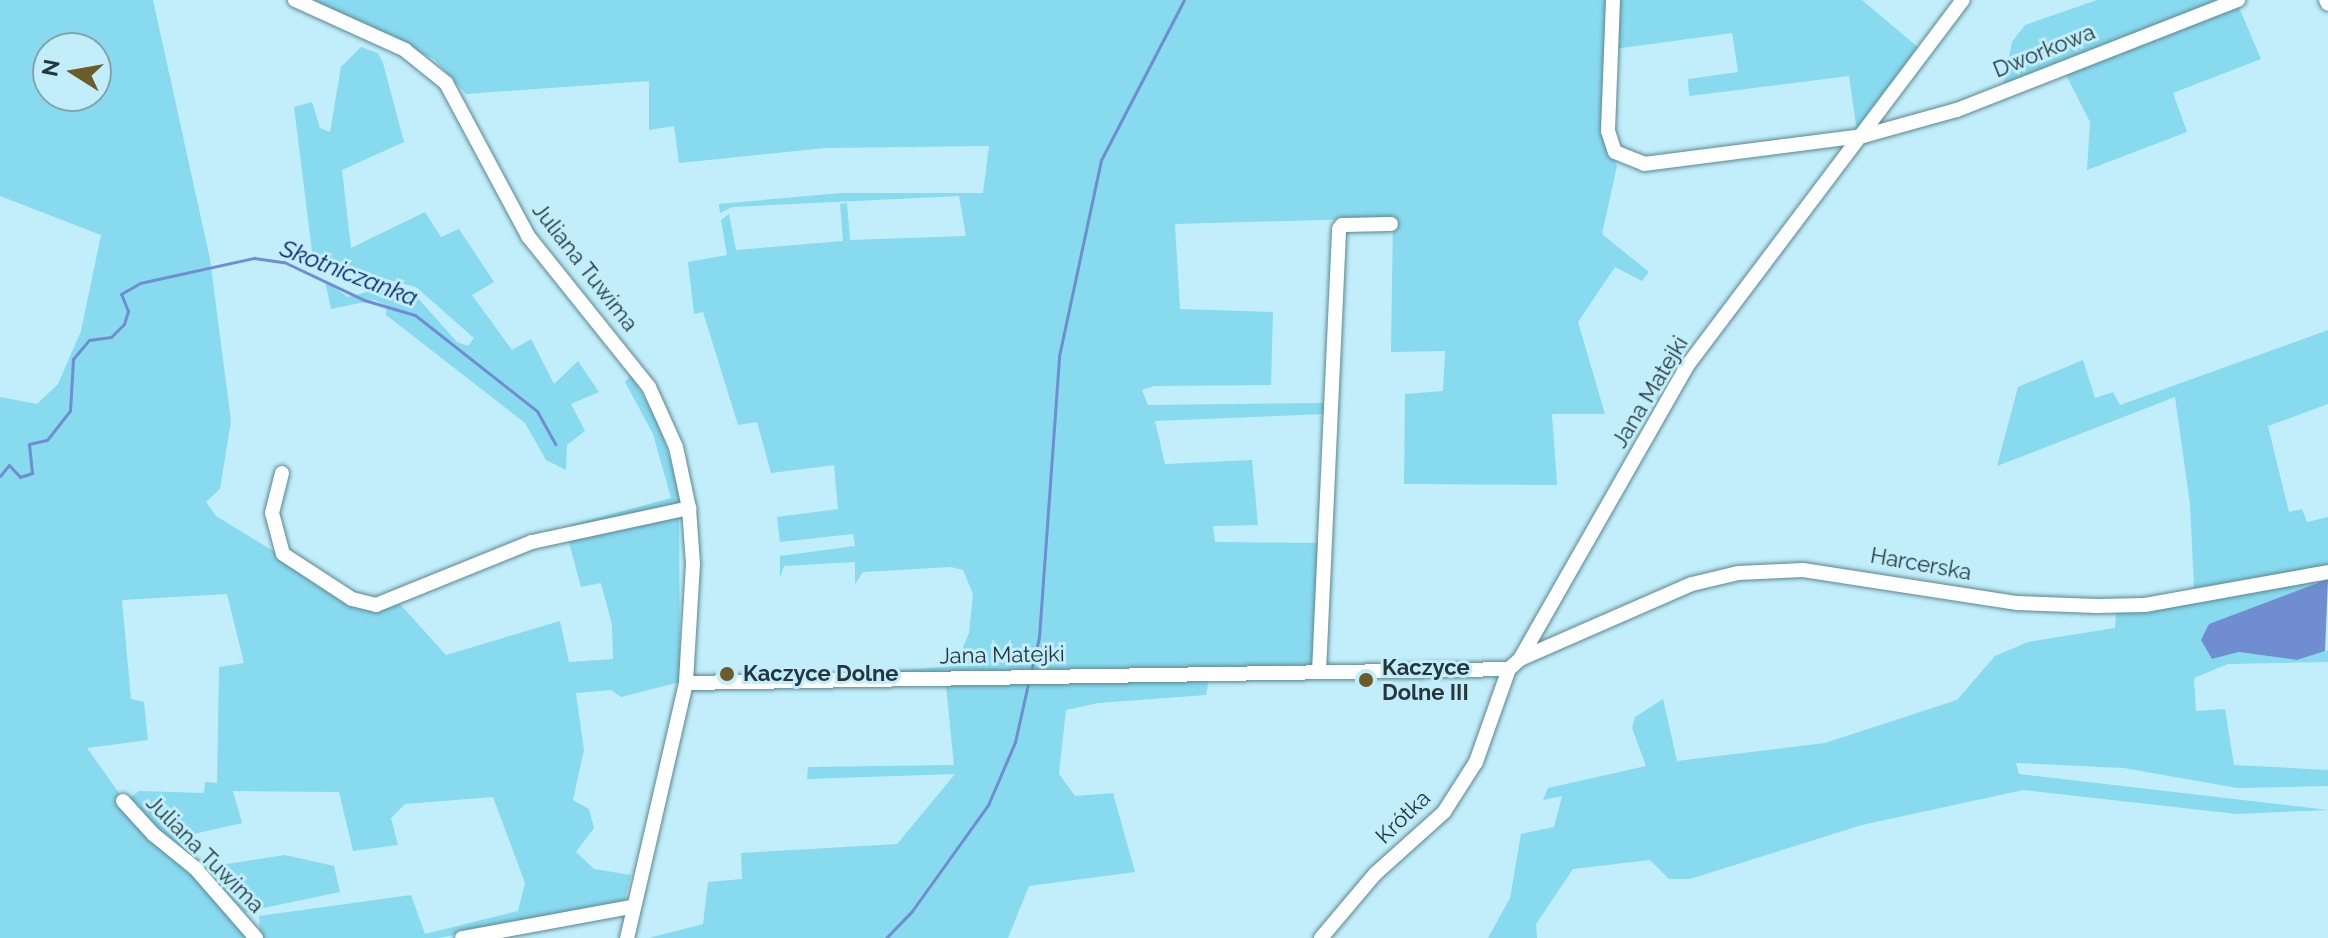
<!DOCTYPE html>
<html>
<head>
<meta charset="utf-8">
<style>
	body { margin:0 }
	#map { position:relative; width:2328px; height:938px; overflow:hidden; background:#c1eefa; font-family:Raleway,sans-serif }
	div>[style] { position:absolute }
	.green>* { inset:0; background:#88daef }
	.water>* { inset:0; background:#6f8dd0 }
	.stream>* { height:3px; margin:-1.5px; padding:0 1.5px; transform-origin:1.5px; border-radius:1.5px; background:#6f8dd0 }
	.roads { filter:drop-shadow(0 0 2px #5c8691) drop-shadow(0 0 2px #5c8691) }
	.minor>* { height:14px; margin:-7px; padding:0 7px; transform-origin:7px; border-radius:7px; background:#fff }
	.dots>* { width:22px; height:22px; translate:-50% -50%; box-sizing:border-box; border:4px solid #c1eefa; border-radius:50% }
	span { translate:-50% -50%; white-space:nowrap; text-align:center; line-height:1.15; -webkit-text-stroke:6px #c1eefa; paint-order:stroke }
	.street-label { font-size:22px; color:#25373c }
	.poi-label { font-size:22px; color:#25373c; font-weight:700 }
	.left { translate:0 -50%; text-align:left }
	.water-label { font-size:24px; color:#08206d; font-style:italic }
	.north { position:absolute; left:32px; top:32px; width:80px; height:80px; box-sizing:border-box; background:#c1eefa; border:2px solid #83a5ae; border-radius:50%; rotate:281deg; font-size:22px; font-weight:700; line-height:32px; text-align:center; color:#25373c }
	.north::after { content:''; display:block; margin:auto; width:28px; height:36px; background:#6c5c2a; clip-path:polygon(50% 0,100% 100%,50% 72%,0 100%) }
</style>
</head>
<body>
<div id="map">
	<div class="green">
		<i style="clip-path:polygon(evenodd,0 0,153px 0,210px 259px,231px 421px,220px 489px,206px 502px,216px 516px,352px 599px,398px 602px,446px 655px,560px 621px,569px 662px,613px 659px,612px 625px,601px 583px,581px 587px,568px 539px,679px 514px,680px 682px,621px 697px,611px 690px,576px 693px,584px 750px,573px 800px,589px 809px,594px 828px,576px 852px,594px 869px,631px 875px,624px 903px,438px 938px,260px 938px,259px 916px,411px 895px,425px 934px,518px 911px,525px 883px,493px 797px,405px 804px,391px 818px,398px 845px,353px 851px,339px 792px,233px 791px,242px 823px,189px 835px,200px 876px,250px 938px,0 938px,0 397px,37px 404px,58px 384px,81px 331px,101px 235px,0 196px,0 0,48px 48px,96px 48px,96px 96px,48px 96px,48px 48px,0 0,227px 594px,244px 663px,219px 667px,217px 783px,205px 782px,204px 793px,139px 791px,130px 797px,129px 807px,87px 748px,148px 740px,144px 702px,131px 699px,122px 600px,227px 594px)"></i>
		<i style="clip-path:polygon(308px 0,1609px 0,1604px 138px,1617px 166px,1602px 234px,1649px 272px,1642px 281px,1615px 267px,1578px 322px,1605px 414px,1552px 414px,1557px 485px,1404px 484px,1405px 394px,1443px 391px,1445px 351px,1391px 352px,1393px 218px,1175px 224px,1180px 309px,1273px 312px,1271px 385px,1154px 386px,1142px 390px,1148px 405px,1325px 403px,1325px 414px,1155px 421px,1165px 464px,1252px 460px,1258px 525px,1213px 526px,1215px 542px,1323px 543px,1313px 665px,854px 674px,955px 666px,969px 633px,973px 594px,963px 570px,951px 567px,863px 572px,855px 584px,855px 562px,784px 566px,780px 578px,780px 556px,855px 546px,853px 534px,780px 542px,777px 517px,838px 509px,834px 465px,771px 473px,757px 422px,738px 425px,703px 312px,694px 314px,688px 262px,727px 255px,721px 220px,729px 214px,736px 250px,843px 241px,840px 204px,847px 203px,850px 240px,966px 236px,959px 196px,732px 207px,720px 213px,719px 204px,841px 193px,983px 193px,989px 146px,825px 148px,679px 163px,674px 126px,649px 130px,649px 81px,466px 94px,434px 59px)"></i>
		<i style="clip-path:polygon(1616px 0,1862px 0,1920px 49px,1857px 132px,1849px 76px,1689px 96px,1688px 79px,1738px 72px,1732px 33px,1614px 49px)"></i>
		<i style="clip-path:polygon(2097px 0,2224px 0,2003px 87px,2012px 42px,2025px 25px)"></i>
		<i style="clip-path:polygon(2238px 5px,2261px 59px,2173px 93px,2187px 132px,2087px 170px,2090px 122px,2065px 73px)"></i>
		<i style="clip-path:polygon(361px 47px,378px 53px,383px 63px,404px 142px,342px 170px,351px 248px,425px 212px,441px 237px,459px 229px,494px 282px,472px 295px,512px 350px,531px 339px,554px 384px,578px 361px,599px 392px,571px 404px,585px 431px,567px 445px,566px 470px,546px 460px,525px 423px,386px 315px,387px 306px,374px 300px,331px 309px,325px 281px,348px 297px,378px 289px,416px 296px,457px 342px,468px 346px,474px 338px,416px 287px,378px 277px,361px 285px,344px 262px,313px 259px,294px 107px,312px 102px,320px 128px,330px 132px,341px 67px)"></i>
		<i style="clip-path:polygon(2328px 330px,2328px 404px,2268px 426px,2289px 512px,2302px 509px,2307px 522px,2328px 517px,2328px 566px,2194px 588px,2190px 504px,2175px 397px,1997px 466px,2018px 387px,2083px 360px,2095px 398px,2113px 392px,2120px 405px)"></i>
		<i style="clip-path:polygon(631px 375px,659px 423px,683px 501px,680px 506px,572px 529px,571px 525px,671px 498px,653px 434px,625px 382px)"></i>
		<i style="clip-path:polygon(2328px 578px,2246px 614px,2209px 624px,2212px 659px,2239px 652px,2297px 660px,2328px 650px,2328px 662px,2228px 664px,2194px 678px,2196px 711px,2225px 709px,2234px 765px,2328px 770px,2328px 786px,2237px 788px,2124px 768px,2016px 763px,2019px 774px,2328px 810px,2237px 814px,2023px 790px,1862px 825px,1690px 879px,1669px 879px,1650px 860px,1573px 869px,1536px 924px,1537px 938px,1488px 938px,1510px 898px,1521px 834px,1554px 827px,1562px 796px,1543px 800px,1548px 788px,1646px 766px,1632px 728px,1635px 717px,1663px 699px,1677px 761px,1825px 743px,1957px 700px,1995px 656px,2028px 642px,2115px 628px,2116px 612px)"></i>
		<i style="clip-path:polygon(1209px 679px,1206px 695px,1098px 703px,1066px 710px,1059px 774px,1075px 796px,1113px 793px,1135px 872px,1029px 886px,1008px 938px,649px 938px,703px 924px,708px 882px,742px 879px,741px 853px,897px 844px,955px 774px,807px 779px,808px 767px,954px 765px,946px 686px)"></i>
		<i style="clip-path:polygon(285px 855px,334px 866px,340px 892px,245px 912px,211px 874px,213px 866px)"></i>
	</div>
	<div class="water">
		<i style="clip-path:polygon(2328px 579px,2325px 651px,2297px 660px,2239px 652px,2212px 659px,2201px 640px,2209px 624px)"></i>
	</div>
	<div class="stream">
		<i style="left:0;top:476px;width:14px;rotate:-51deg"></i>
		<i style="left:9px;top:465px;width:16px;rotate:47deg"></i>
		<i style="left:20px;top:477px;width:13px;rotate:-18deg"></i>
		<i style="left:32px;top:473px;width:29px;rotate:-96deg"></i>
		<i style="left:29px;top:444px;width:18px;rotate:-13deg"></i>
		<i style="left:47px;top:440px;width:37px;rotate:-52deg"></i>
		<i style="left:70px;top:411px;width:52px;rotate:-86.7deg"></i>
		<i style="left:73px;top:359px;width:25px;rotate:-50deg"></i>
		<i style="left:89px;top:340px;width:22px;rotate:-8deg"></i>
		<i style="left:111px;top:337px;width:18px;rotate:-45deg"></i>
		<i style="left:124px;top:324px;width:14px;rotate:-73deg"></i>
		<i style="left:128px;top:311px;width:18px;rotate:-112deg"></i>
		<i style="left:121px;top:294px;width:22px;rotate:-30deg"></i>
		<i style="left:140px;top:283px;width:117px;rotate:-12.4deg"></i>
		<i style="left:254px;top:258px;width:30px;rotate:8deg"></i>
		<i style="left:284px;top:262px;width:89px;rotate:25.4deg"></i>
		<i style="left:364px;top:300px;width:53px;rotate:16.4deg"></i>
		<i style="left:415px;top:315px;width:155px;rotate:38.2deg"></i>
		<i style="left:537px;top:411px;width:38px;rotate:61deg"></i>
		<i style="left:1031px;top:672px;width:36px;rotate:-77deg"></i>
		<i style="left:1039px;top:637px;width:282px;rotate:-85.9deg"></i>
		<i style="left:1059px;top:356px;width:200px;rotate:-77.9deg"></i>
		<i style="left:1101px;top:160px;width:180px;rotate:-62.6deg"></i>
		<i style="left:886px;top:938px;width:37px;rotate:-46deg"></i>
		<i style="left:912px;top:911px;width:130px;rotate:-54.4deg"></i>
		<i style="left:988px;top:805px;width:69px;rotate:-66.8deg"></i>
		<i style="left:1015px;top:742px;width:59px;rotate:-77.4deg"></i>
	</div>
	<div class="roads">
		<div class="minor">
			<i style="left:295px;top:0;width:121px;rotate:24.4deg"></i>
			<i style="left:405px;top:50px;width:53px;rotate:38.8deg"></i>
			<i style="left:446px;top:83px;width:174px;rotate:61.8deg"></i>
			<i style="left:528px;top:236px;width:193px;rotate:51.3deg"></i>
			<i style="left:649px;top:387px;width:66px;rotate:65.8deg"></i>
			<i style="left:676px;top:447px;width:62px;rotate:78deg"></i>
			<i style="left:689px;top:508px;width:56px;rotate:85.9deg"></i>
			<i style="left:693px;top:564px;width:119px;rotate:93.4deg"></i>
			<i style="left:686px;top:683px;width:262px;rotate:103deg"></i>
			<i style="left:1613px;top:0;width:131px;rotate:92.2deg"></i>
			<i style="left:1608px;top:131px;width:22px;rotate:72deg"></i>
			<i style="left:1615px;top:152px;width:31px;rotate:22deg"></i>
			<i style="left:1644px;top:164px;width:221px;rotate:-7.3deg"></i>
			<i style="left:1863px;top:136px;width:98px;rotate:-15.5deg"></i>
			<i style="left:1957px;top:110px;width:302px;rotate:-21.4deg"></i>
			<i style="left:2326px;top:0;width:4px;rotate:63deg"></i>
			<i style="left:282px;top:473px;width:41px;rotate:104deg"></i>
			<i style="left:272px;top:513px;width:42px;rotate:75deg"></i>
			<i style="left:283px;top:554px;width:82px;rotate:33.1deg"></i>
			<i style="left:352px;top:599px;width:25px;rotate:14deg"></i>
			<i style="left:376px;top:605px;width:168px;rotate:-22deg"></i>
			<i style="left:532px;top:542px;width:161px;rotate:-12.2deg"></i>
			<i style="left:1520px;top:659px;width:188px;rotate:-23.6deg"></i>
			<i style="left:1692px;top:584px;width:47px;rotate:-13.4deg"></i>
			<i style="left:1738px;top:573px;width:65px;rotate:-2.6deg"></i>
			<i style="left:1803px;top:570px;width:217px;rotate:8.8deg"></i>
			<i style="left:2017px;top:603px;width:79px;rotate:2.2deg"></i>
			<i style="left:2096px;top:606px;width:49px;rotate:-1.2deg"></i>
			<i style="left:2145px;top:605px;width:186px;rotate:-10.2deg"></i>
			<i style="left:1319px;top:672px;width:443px;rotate:-87.4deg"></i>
			<i style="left:1339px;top:229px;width:5px;rotate:-53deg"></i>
			<i style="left:1342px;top:225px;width:49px;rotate:-1.2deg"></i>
			<i style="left:686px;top:683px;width:823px;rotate:-0.97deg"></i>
			<i style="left:1509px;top:669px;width:15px;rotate:-42deg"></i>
			<i style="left:1520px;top:659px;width:337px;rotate:-60.3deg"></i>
			<i style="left:1687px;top:366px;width:458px;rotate:-53deg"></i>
			<i style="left:123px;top:801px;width:45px;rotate:47.7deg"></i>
			<i style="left:153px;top:834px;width:54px;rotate:39deg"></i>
			<i style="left:195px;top:868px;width:93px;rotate:48.9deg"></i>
			<i style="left:462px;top:938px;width:172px;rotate:-10.4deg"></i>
			<i style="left:1321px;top:938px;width:84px;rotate:-49.8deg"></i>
			<i style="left:1375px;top:874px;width:93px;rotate:-41.9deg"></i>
			<i style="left:1444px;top:812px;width:59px;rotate:-57.4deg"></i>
			<i style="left:1476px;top:762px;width:99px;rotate:-70.5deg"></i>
		</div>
	</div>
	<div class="dots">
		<i style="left:727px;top:674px;background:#6c5c2a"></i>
		<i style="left:1366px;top:680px;background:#6c5c2a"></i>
	</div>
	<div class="street-label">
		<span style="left:2044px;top:51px;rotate:-22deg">Dworkowa</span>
		<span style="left:585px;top:267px;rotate:52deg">Juliana Tuwima</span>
		<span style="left:1650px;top:392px;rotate:-59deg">Jana Matejki</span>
		<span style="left:1921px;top:564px;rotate:10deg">Harcerska</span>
		<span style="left:1002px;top:655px;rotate:-1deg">Jana Matejki</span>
		<span style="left:1403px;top:817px;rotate:-44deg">Krótka</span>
		<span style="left:205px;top:854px;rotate:45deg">Juliana Tuwima</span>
	</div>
	<div class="poi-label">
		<span class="left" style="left:1382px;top:680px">Kaczyce<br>Dolne III</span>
		<span class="left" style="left:743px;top:674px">Kaczyce Dolne</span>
	</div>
	<div class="water-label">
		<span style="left:349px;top:273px;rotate:21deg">Skotniczanka</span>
	</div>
	<div class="north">N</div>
</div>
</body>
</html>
